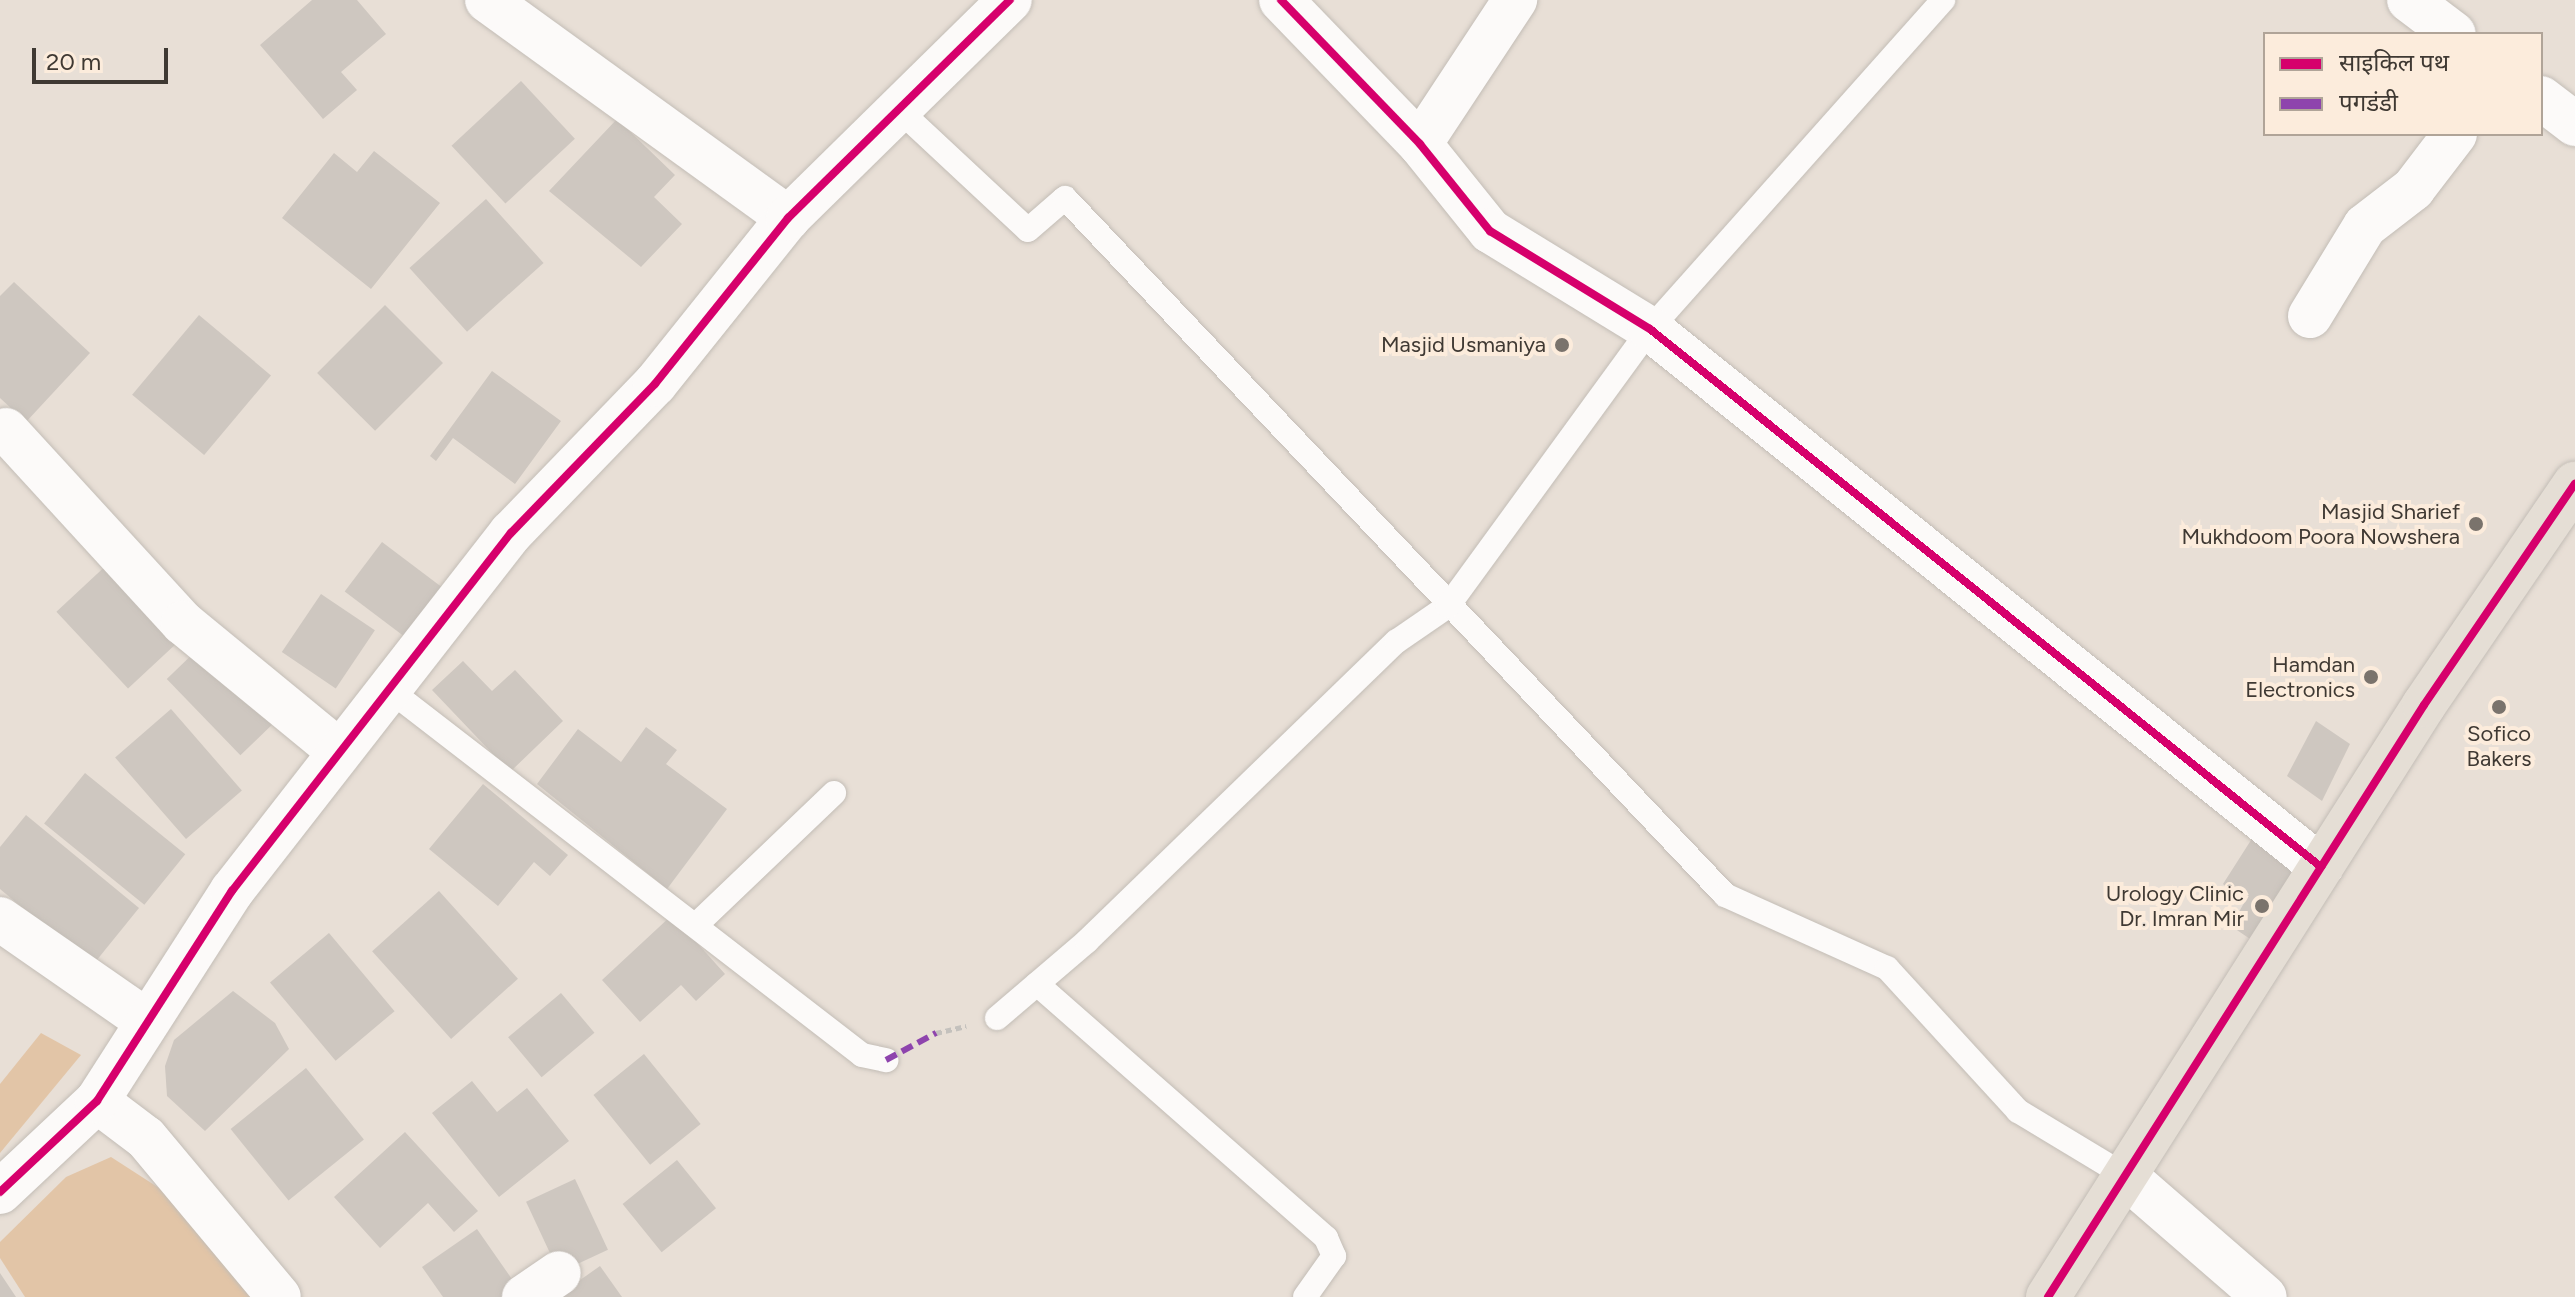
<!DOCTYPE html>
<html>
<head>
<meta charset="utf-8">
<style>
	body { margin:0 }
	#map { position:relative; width:2575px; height:1297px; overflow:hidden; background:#e8dfd6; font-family:Figtree,"Noto Sans Devanagari",sans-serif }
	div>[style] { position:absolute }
	.green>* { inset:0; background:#e2c5a7 }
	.building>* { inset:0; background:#cec7c0; transform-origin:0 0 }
	.path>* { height:5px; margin-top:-2.5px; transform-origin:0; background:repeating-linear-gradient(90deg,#c4c1bd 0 6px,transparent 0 10px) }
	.roads { filter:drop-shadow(0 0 2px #c3bdb6) drop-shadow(0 0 2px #c3bdb6) }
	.service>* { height:24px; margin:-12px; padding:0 12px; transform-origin:12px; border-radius:12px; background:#fcfaf9 }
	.minor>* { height:44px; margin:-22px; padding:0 22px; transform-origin:22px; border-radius:22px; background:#fcfaf9 }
	.tertiary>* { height:44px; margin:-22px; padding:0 22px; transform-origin:22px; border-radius:22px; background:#fcfaf9 }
	.trunk>* { height:44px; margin:-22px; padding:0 22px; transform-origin:22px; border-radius:22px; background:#e5ded5 }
	.quiet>* { height:6px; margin-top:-3px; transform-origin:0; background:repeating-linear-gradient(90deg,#8e44ad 0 12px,transparent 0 18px) }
	.cycleway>* { height:8px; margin:-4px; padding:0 4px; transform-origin:4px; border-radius:4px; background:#d6006c }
	.dots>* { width:22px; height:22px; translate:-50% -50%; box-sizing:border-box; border:4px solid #fcecdc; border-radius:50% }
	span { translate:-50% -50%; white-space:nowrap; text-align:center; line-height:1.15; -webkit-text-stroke:8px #fcecdc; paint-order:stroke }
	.poi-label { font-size:22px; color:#3f3933 }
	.right { translate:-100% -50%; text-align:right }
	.legend { position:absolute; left:2263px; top:32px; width:280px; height:104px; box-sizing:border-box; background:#fcecdc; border:2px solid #b0a498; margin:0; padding:10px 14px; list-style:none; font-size:24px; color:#3f3933 }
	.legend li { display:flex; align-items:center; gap:16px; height:40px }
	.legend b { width:40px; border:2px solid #b0a498 }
	.scale { position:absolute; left:32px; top:48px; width:136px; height:36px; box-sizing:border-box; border:4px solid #3f3933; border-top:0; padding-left:10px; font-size:24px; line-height:28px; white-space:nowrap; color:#3f3933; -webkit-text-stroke:6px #fcecdc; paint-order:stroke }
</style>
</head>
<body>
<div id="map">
	<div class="green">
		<i style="clip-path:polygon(41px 1033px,81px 1055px,0 1153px,0 1084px)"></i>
		<i style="clip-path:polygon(111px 1157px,173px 1197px,261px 1297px,25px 1297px,0 1258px,0 1242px,66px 1177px)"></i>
	</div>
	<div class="building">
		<i style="clip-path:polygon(312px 0,357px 0,386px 34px,341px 72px,357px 90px,323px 119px,260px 45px)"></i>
		<i style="left:521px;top:81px;width:79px;height:95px;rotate:47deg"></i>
		<i style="clip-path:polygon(617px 119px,675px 175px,654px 197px,682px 224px,641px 267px,549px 191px)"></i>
		<i style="clip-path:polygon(374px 151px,440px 203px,371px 289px,282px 218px,334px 153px,357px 172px)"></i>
		<i style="left:486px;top:199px;width:86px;height:103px;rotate:48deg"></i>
		<i style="clip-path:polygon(14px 282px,90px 353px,26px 422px,0 398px,0 296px)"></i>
		<i style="left:385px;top:305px;width:82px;height:96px;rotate:45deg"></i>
		<i style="left:199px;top:315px;width:94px;height:104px;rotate:40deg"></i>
		<i style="clip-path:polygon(492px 371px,561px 421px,515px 484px,453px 438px,436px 461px,430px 456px)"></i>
		<i style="left:382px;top:542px;width:78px;height:62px;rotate:37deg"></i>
		<i style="left:112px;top:560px;width:105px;height:76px;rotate:47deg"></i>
		<i style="left:321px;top:594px;width:65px;height:70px;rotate:34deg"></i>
		<i style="left:202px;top:645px;width:106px;height:49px;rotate:46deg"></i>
		<i style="clip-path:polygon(463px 661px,492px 691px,515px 670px,563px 721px,510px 772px,432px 690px)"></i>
		<i style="left:171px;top:709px;width:108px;height:74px;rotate:49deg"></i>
		<i style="clip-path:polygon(2316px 721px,2350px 744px,2322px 801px,2287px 776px)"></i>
		<i style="clip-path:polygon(646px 727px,677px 750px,666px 764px,727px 809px,667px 889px,537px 784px,578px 729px,621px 762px)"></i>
		<i style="left:85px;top:773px;width:129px;height:65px;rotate:39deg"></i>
		<i style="clip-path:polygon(483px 784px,568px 855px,550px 876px,534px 862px,498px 906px,429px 849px)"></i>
		<i style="clip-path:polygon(26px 815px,139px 908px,92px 966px,0 889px,0 847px)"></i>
		<i style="clip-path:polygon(2253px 837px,2297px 869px,2253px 941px,2231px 926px,2244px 903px,2223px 884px)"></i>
		<i style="left:439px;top:891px;width:118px;height:90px;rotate:48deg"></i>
		<i style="clip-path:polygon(672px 915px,725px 974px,696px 1001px,681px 985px,640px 1022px,602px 980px)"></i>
		<i style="left:329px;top:933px;width:102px;height:77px;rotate:50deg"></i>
		<i style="clip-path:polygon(233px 991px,275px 1023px,289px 1049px,205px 1131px,167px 1096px,165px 1066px,174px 1040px)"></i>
		<i style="left:561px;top:993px;width:52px;height:69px;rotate:50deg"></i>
		<i style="left:644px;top:1054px;width:90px;height:65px;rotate:51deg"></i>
		<i style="left:306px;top:1068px;width:92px;height:97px;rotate:51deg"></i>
		<i style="clip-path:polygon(472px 1081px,497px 1112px,527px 1088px,569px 1141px,499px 1197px,432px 1113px)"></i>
		<i style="clip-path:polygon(405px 1132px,478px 1211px,454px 1232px,428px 1203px,380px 1248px,334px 1197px)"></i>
		<i style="left:677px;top:1160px;width:62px;height:70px;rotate:51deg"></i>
		<i style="left:575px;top:1179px;width:78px;height:54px;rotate:65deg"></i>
		<i style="clip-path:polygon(477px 1229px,523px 1295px,519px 1297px,443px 1297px,422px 1267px)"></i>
		<i style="clip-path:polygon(600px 1266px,622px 1297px,556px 1297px)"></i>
		<i style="clip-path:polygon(0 1273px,16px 1297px,0 1297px)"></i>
	</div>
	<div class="path">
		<i style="left:936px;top:1033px;width:31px;rotate:-13deg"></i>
	</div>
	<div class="roads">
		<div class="service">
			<i style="left:896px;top:107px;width:180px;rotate:43deg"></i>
			<i style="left:1028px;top:230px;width:49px;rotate:-40.9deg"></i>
			<i style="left:1065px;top:198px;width:960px;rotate:46.56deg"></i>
			<i style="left:1725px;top:895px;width:178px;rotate:24.3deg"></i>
			<i style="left:1887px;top:968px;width:194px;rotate:47.5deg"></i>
			<i style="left:2018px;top:1111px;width:124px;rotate:31.1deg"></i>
			<i style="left:387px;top:688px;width:600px;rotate:37.69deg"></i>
			<i style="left:862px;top:1055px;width:25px;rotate:12deg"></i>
			<i style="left:696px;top:925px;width:191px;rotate:-43.7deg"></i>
			<i style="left:1037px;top:984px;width:385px;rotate:41.3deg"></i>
			<i style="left:1326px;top:1238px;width:20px;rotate:66deg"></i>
			<i style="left:1334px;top:1256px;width:50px;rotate:125.3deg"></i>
			<i style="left:997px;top:1018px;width:118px;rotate:-40.5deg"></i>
			<i style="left:1087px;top:941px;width:431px;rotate:-44.1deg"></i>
			<i style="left:1397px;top:641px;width:62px;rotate:-34.5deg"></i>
			<i style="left:1448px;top:606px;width:343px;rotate:-53.9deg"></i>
			<i style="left:1650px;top:329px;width:441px;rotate:-48.3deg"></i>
		</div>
		<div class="minor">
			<i style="left:487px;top:0;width:372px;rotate:35.9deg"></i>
			<i style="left:1281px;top:0;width:200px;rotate:46deg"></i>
			<i style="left:1420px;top:144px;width:112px;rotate:51.2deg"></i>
			<i style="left:1490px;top:231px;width:188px;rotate:31.5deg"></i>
			<i style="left:1650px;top:329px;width:860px;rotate:38.72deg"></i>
			<i style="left:2409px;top:0;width:56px;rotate:37.1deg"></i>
			<i style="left:2541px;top:98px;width:43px;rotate:37.4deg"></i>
			<i style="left:1420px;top:144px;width:173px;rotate:-56.6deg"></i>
			<i style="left:2310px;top:316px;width:105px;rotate:-58.6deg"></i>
			<i style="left:2365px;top:226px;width:61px;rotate:-37.6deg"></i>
			<i style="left:2413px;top:189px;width:69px;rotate:-52.6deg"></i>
			<i style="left:6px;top:430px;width:262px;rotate:47.5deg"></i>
			<i style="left:183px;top:623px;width:202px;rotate:39.4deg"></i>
			<i style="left:0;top:919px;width:175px;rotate:34.8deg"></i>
			<i style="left:97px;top:1101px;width:61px;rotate:37.1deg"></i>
			<i style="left:146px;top:1138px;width:207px;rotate:50.1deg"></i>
			<i style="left:2124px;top:1175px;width:186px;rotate:40.9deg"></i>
			<i style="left:524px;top:1297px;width:42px;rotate:-34.4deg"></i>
		</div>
		<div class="tertiary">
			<i style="left:0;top:1192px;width:133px;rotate:-43.2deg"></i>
			<i style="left:97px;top:1101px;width:250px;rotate:-57.3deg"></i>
			<i style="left:232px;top:891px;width:454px;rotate:-52.1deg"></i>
			<i style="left:511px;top:533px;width:207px;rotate:-46deg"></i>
			<i style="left:655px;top:384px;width:213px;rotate:-51.3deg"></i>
			<i style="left:788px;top:218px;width:311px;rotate:-44.5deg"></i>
		</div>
		<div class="trunk">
			<i style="left:2048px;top:1297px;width:701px;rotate:-57.58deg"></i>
			<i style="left:2424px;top:705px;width:268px;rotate:-55.7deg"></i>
		</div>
	</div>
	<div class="quiet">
		<i style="left:886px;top:1060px;width:57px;rotate:-28.4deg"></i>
	</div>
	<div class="cycleway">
		<i style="left:1281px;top:0;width:200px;rotate:46deg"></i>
		<i style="left:1420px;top:144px;width:112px;rotate:51.2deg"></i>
		<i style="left:1490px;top:231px;width:188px;rotate:31.5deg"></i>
		<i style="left:1650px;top:329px;width:860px;rotate:38.72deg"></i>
		<i style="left:0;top:1192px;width:133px;rotate:-43.2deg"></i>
		<i style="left:97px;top:1101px;width:250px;rotate:-57.3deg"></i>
		<i style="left:232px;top:891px;width:454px;rotate:-52.1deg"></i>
		<i style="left:511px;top:533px;width:207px;rotate:-46deg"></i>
		<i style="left:655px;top:384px;width:213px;rotate:-51.3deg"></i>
		<i style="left:788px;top:218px;width:311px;rotate:-44.5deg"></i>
		<i style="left:2048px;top:1297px;width:701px;rotate:-57.58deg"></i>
		<i style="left:2424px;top:705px;width:268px;rotate:-55.7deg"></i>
	</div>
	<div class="dots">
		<i style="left:1562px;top:345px;background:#7a736c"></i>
		<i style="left:2476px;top:524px;background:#7a736c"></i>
		<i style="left:2371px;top:677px;background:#7a736c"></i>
		<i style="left:2499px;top:707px;background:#7a736c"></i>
		<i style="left:2262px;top:906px;background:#7a736c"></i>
	</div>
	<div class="poi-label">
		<span class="right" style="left:1546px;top:345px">Masjid Usmaniya</span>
		<span class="right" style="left:2460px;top:524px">Masjid Sharief<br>Mukhdoom Poora Nowshera</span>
		<span class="right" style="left:2355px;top:677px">Hamdan<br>Electronics</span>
		<span style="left:2499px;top:746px">Sofico<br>Bakers</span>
		<span class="right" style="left:2244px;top:906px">Urology Clinic<br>Dr. Imran Mir</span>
	</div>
	<ul class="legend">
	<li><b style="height:10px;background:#d6006c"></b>साइकिल पथ</li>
	<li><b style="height:10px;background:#8e44ad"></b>पगडंडी</li>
	</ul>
	<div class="scale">20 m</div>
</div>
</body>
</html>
